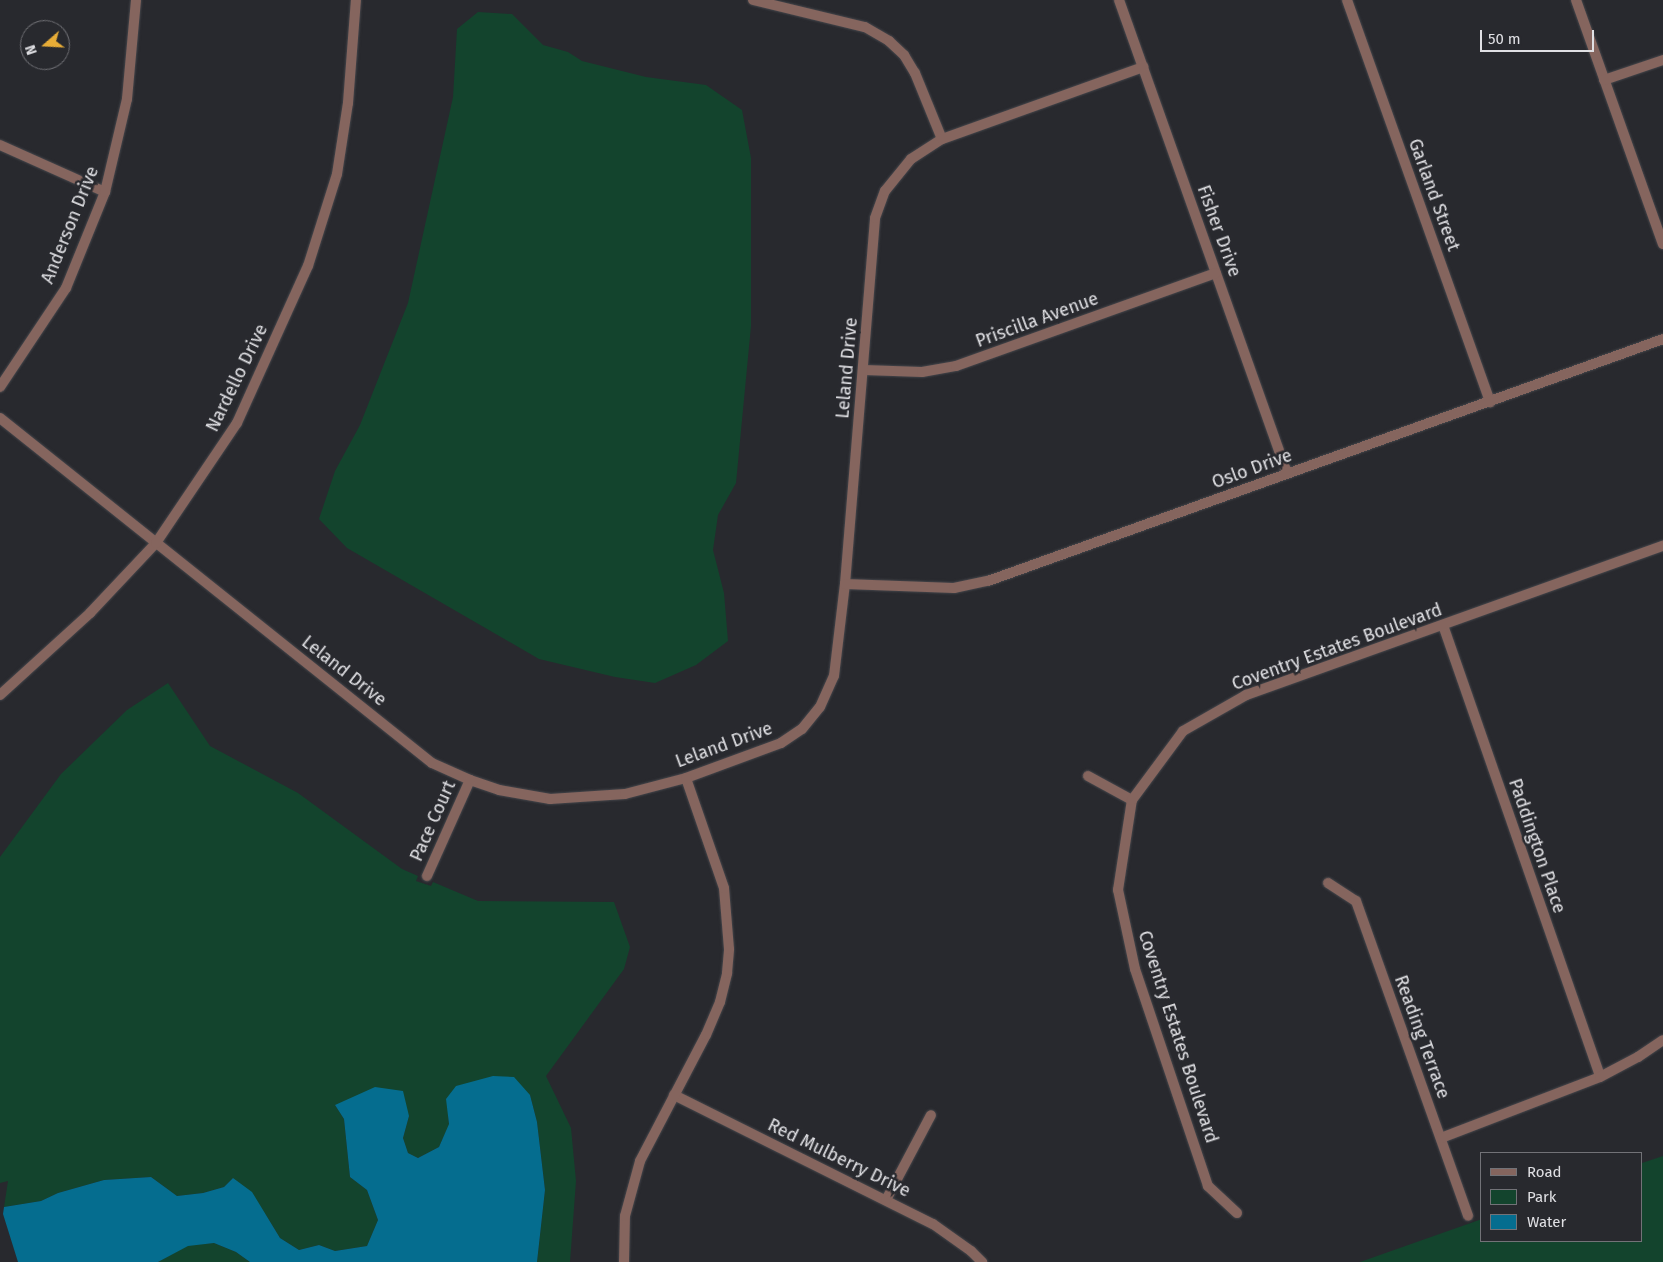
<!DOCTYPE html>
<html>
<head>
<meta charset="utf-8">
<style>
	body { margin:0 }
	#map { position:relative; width:1663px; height:1262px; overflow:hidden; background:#28292e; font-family:"Fira Sans",sans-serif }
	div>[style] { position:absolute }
	.green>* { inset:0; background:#13442d }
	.water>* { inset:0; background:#056d8f }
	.roads { filter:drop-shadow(0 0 1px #45464b) drop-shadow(0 0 1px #45464b) }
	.minor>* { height:10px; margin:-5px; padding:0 5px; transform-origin:5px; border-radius:5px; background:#85655e }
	span { translate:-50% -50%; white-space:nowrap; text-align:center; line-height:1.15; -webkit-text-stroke:5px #28292e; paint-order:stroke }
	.street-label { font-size:18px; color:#e0e0e4 }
	.legend { position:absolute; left:1480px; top:1152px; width:162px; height:90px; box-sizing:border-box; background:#28292e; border:1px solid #727277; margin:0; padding:6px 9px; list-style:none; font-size:15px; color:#e0e0e4 }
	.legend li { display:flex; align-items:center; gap:10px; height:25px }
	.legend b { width:25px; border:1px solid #727277 }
	.north { position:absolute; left:20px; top:20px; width:50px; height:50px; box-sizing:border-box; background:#28292e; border:1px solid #727277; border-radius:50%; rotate:251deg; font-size:14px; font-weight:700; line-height:20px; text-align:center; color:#e0e0e4 }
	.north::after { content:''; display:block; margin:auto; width:18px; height:22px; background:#e7ac37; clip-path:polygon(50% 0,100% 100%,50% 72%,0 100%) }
	.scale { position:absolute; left:1480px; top:30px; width:114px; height:22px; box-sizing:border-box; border:2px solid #e0e0e4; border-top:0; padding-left:6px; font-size:15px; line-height:18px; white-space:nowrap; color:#e0e0e4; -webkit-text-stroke:4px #28292e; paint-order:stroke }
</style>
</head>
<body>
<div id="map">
	<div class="green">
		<i style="clip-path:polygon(478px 12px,512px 14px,543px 45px,568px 52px,582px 61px,646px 77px,706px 85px,742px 110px,751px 158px,751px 326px,736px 483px,718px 515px,713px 550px,724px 593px,728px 641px,696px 665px,655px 683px,615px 677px,539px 659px,347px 548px,319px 519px,335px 471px,360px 425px,408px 303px,453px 97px,457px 29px)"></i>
		<i style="clip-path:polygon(168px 683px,210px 746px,298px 793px,402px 869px,418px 876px,416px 881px,431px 886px,433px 882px,478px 901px,614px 902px,630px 947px,624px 969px,546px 1076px,571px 1128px,576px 1181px,570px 1262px,537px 1262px,545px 1190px,537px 1122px,530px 1095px,448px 1112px,449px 1125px,439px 1147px,418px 1158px,408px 1153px,403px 1138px,409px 1116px,335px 1105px,344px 1119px,350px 1177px,367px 1190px,378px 1220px,367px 1246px,335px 1251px,319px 1245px,299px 1250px,280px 1238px,266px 1215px,233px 1178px,224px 1187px,203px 1193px,177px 1196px,151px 1177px,104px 1180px,58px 1193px,41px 1201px,4px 1207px,8px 1181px,0 1183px,0 857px,61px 774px,127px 710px)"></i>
		<i style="clip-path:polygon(1663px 1156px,1663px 1262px,1360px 1262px,1482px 1219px,1482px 1241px,1642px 1241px,1642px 1163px)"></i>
		<i style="clip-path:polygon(214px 1243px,236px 1252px,250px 1262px,158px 1262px,188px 1245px)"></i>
	</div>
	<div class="water">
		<i style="clip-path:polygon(493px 1076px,514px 1077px,530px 1095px,537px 1122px,545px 1190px,537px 1262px,250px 1262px,236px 1252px,214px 1243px,188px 1246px,158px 1262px,18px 1262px,3px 1214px,4px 1207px,41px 1201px,58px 1193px,104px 1180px,151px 1177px,177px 1196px,203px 1193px,224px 1187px,233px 1178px,252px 1192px,280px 1238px,299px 1250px,319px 1245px,335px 1251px,367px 1246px,378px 1220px,367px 1190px,350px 1177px,344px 1119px,335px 1105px,375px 1087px,403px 1091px,409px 1116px,403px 1138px,408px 1153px,418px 1158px,439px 1147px,449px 1124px,446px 1099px,456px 1086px)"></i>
	</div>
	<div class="roads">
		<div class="minor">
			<i style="left:753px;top:0;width:115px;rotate:13.6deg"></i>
			<i style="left:865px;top:27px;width:28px;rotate:30deg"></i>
			<i style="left:889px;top:41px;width:21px;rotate:43deg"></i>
			<i style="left:904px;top:55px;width:21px;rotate:59deg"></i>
			<i style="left:915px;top:73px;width:71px;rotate:67.8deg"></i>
			<i style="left:1119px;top:0;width:502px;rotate:70.45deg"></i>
			<i style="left:1347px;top:0;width:427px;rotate:70.4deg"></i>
			<i style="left:1576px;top:0;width:259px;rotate:70.4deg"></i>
			<i style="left:1604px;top:80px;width:62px;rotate:-18.7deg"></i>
			<i style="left:0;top:145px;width:115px;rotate:24.1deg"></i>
			<i style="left:864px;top:370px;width:58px;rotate:2deg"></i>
			<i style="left:922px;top:372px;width:35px;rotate:-10deg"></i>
			<i style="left:956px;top:366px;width:276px;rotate:-19.7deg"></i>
			<i style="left:0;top:387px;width:119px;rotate:-56.3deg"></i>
			<i style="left:66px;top:288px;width:104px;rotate:-67.9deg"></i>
			<i style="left:105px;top:192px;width:96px;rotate:-76.7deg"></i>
			<i style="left:127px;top:99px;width:99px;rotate:-84.8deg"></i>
			<i style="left:0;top:418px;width:553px;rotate:38.61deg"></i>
			<i style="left:432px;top:763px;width:42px;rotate:24.1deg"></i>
			<i style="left:470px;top:780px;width:31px;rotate:19deg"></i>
			<i style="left:499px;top:790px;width:52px;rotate:10deg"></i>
			<i style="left:550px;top:799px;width:75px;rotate:-3.8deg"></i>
			<i style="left:625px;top:794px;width:63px;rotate:-14.7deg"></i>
			<i style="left:686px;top:778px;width:101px;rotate:-20.2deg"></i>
			<i style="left:781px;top:743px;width:25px;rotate:-34deg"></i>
			<i style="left:802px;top:729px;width:28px;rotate:-51deg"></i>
			<i style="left:820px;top:707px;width:34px;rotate:-66deg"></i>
			<i style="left:834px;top:676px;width:93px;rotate:-83.2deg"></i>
			<i style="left:845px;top:584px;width:367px;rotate:-85.3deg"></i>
			<i style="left:875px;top:218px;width:29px;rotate:-70deg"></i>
			<i style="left:885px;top:191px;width:41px;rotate:-50.9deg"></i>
			<i style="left:911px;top:159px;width:37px;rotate:-33deg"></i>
			<i style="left:942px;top:139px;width:214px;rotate:-19.7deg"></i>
			<i style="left:845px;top:584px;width:109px;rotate:2.1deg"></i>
			<i style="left:954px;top:588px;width:35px;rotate:-12deg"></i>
			<i style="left:988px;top:581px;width:717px;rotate:-19.72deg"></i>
			<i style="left:1443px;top:625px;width:478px;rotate:70.8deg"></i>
			<i style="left:0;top:695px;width:122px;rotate:-42.3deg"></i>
			<i style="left:90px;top:613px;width:96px;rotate:-46.7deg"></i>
			<i style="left:156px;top:543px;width:145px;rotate:-56deg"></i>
			<i style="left:237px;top:423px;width:172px;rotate:-65.7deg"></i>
			<i style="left:308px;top:266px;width:96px;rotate:-72.5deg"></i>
			<i style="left:337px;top:174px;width:72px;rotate:-81.2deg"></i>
			<i style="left:348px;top:103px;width:103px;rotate:-85.6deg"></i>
			<i style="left:1088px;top:776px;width:50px;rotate:28.6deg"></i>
			<i style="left:427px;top:876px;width:105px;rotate:-65.9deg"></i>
			<i style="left:1328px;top:883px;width:33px;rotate:33deg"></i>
			<i style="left:1356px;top:901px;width:334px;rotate:70.4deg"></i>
			<i style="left:674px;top:1095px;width:289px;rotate:26.5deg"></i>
			<i style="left:933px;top:1224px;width:47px;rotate:35.4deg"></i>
			<i style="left:971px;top:1251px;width:16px;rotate:45deg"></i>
			<i style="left:1441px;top:1138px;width:170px;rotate:-21deg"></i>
			<i style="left:1600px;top:1077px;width:43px;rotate:-27.8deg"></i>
			<i style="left:1638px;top:1057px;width:30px;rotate:-34deg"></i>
			<i style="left:886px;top:1200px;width:96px;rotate:-62.1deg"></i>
			<i style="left:1237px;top:1213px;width:40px;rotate:-137deg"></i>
			<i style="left:1208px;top:1186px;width:229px;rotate:-108.6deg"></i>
			<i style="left:1135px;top:969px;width:81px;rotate:-102.1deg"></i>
			<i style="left:1118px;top:890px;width:91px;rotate:-81.2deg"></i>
			<i style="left:1132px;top:800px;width:86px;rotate:-53.5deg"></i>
			<i style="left:1183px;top:731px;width:73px;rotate:-29.7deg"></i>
			<i style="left:1246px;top:695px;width:443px;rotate:-19.7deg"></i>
			<i style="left:624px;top:1262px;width:46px;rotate:-88.8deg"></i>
			<i style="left:625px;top:1216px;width:57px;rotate:-74.7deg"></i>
			<i style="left:640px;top:1161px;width:142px;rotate:-62.4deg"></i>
			<i style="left:706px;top:1035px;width:36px;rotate:-67deg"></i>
			<i style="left:720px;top:1002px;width:30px;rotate:-76deg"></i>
			<i style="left:727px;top:973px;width:24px;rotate:-85deg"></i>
			<i style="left:729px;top:949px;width:61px;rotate:-94.7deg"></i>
			<i style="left:724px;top:888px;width:116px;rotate:-109.1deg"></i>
		</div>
	</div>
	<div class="street-label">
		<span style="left:1434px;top:195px;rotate:70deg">Garland Street</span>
		<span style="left:70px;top:225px;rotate:-68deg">Anderson Drive</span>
		<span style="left:1219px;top:231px;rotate:70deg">Fisher Drive</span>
		<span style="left:1037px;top:320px;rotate:-20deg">Priscilla Avenue</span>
		<span style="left:847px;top:368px;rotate:-85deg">Leland Drive</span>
		<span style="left:237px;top:378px;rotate:-64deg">Nardello Drive</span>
		<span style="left:1252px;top:469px;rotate:-20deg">Oslo Drive</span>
		<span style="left:1337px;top:647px;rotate:-20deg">Coventry Estates Boulevard</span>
		<span style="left:344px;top:671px;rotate:38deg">Leland Drive</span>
		<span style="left:724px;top:745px;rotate:-20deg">Leland Drive</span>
		<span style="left:433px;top:821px;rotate:-66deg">Pace Court</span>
		<span style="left:1537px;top:846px;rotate:71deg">Paddington Place</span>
		<span style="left:1178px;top:1037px;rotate:72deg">Coventry Estates Boulevard</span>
		<span style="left:1422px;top:1037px;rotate:70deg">Reading Terrace</span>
		<span style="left:839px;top:1158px;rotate:26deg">Red Mulberry Drive</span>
	</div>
	<ul class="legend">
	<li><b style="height:6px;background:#85655e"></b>Road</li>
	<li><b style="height:14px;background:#13442d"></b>Park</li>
	<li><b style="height:14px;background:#056d8f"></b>Water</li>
	</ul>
	<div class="north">N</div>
	<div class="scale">50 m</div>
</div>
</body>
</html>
